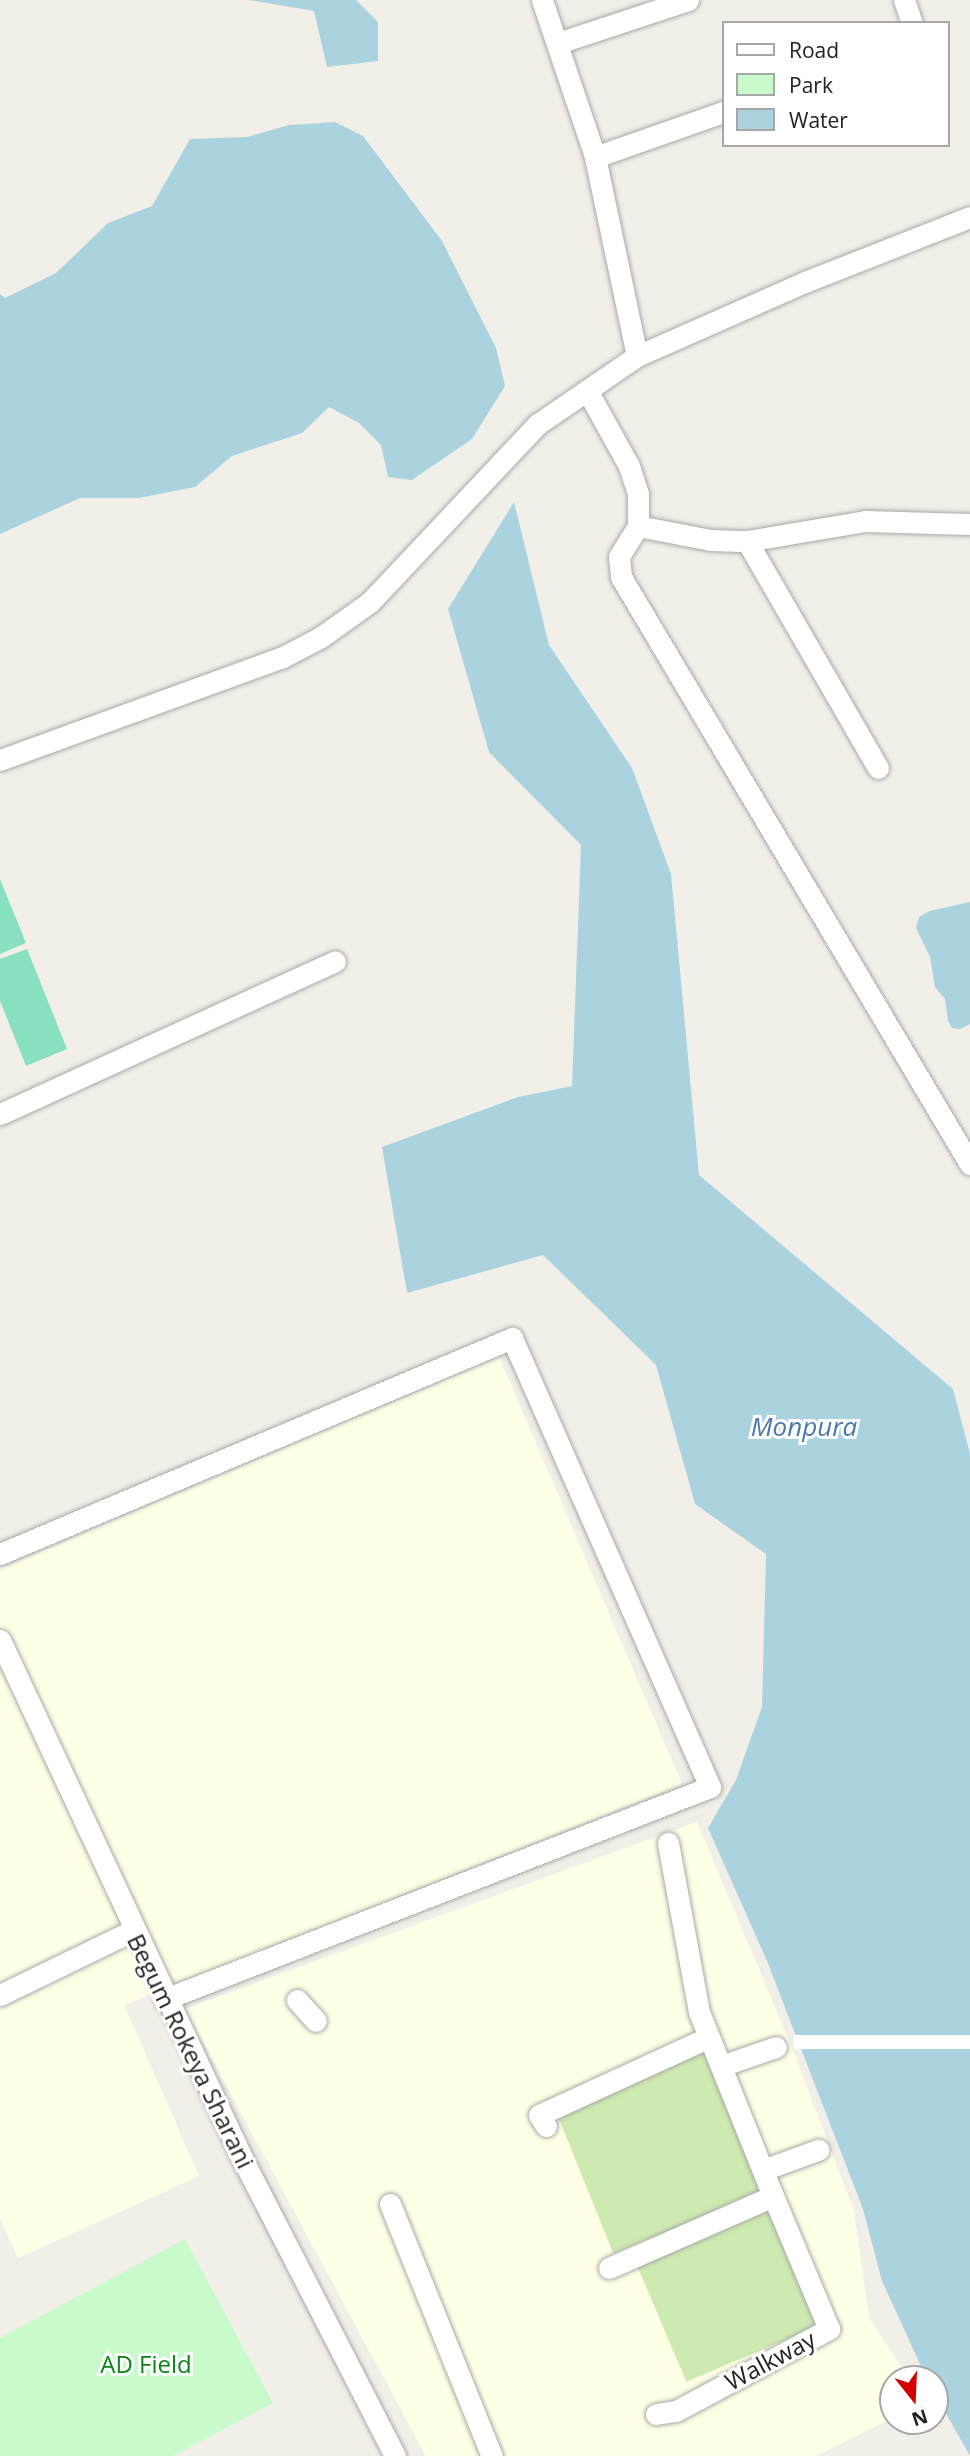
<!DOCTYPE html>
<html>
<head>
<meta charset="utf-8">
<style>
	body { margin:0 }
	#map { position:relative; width:970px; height:2456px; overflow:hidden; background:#f2efe9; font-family:"Open Sans",sans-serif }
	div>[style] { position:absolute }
	.education>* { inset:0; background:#ffffe5 }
	.grass>* { inset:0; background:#cdebb0; transform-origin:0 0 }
	.park>* { inset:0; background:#c8facc }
	.pitch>* { inset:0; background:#88e0be }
	.water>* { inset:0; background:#aad3df }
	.pier>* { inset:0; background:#fff; transform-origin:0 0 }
	.roads { filter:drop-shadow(0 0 2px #a9a9a9) drop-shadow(0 0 2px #a9a9a9) }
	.minor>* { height:21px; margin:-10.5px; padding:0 10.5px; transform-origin:10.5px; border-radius:10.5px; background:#fff }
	span { translate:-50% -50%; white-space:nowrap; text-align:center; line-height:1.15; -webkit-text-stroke:6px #fff; paint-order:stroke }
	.street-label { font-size:24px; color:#222 }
	.park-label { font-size:24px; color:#0c8416 }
	.water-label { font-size:26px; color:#4a7aab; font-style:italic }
	.legend { position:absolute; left:722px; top:21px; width:228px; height:126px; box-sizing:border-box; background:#fff; border:2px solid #a7a7a7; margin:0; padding:9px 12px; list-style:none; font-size:21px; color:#222 }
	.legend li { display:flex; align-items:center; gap:14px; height:35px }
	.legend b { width:35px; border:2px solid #a7a7a7 }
	.north { position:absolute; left:879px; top:2365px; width:70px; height:70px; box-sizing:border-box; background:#fff; border:2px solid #a7a7a7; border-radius:50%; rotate:162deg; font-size:19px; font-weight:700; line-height:28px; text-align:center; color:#222 }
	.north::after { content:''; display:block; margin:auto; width:24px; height:32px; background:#d40000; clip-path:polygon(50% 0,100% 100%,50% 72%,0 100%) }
</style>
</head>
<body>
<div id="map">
	<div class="education">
		<i style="clip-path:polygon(499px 1357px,682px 1784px,124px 2005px,199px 2176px,18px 2258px,0 2218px,0 1569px)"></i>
		<i style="clip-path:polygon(697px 1822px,790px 2043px,854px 2211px,869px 2318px,909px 2379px,893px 2379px,893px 2418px,816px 2456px,426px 2456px,185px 2009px)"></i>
	</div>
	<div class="grass">
		<i style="left:707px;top:2045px;width:158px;height:165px;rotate:68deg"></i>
		<i style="left:771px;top:2210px;width:125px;height:145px;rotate:67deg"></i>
	</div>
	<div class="park">
		<i style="clip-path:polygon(185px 2239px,273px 2403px,173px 2456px,0 2456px,0 2338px)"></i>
	</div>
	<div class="pitch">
		<i style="clip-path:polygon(0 879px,26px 943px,0 954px)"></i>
		<i style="clip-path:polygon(27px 949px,67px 1049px,26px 1066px,0 1001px,0 959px)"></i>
	</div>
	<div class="water">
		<i style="clip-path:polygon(249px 0,356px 0,378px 22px,378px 61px,327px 67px,314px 11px)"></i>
		<i style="clip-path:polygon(335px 122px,363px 136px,442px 241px,496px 348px,505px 386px,472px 439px,412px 480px,388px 477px,381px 445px,359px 423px,329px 407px,302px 433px,232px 456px,195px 487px,139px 498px,80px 498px,0 534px,0 294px,5px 298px,56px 273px,108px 223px,152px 206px,190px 139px,247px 137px,289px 125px)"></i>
		<i style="clip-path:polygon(514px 502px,549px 645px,632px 768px,671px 874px,699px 1175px,953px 1389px,970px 1454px,970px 2456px,935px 2394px,935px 2379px,926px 2377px,882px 2281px,863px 2209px,767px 1961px,708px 1828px,736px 1780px,762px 1707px,766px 1554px,695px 1504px,656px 1365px,543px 1255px,407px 1293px,382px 1147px,518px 1097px,572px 1086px,581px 845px,489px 752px,448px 609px)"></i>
		<i style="clip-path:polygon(970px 902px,970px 1024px,960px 1029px,952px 1028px,948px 1021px,945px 999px,935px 987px,930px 957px,916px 928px,919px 917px,930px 911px)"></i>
	</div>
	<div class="pier">
		<i style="left:970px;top:2035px;width:14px;height:176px;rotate:90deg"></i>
	</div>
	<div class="roads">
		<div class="minor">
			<i style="left:542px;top:0;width:166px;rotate:71.3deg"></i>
			<i style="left:595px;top:157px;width:203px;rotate:78.1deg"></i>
			<i style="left:904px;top:0;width:24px;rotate:71deg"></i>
			<i style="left:558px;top:43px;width:137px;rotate:-18.3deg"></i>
			<i style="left:595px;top:157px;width:136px;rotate:-19.4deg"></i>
			<i style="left:588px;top:392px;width:85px;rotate:61deg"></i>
			<i style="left:629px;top:466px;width:29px;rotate:72deg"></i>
			<i style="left:638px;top:494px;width:32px;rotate:90deg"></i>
			<i style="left:638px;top:526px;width:36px;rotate:122deg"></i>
			<i style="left:619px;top:557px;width:20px;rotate:84deg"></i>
			<i style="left:621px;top:577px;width:683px;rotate:59.27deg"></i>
			<i style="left:638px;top:526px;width:74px;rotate:10.9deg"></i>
			<i style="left:711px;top:540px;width:36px;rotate:2deg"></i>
			<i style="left:747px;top:541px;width:120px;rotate:-9.6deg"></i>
			<i style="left:865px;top:521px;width:105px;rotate:1.6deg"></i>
			<i style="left:747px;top:541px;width:262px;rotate:60deg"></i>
			<i style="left:0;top:760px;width:299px;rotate:-20deg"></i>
			<i style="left:281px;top:658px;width:45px;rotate:-27.7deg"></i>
			<i style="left:321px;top:637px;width:60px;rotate:-35.5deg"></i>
			<i style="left:370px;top:602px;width:245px;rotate:-46.7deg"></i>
			<i style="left:538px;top:424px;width:120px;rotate:-34.5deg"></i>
			<i style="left:637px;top:356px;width:184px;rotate:-23.8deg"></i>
			<i style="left:805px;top:282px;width:177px;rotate:-21.5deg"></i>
			<i style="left:0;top:1114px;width:368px;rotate:-24.5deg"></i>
			<i style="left:0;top:1554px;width:556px;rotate:-22.87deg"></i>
			<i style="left:512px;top:1338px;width:491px;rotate:66.2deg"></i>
			<i style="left:710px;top:1787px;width:585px;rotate:158.74deg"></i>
			<i style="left:0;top:1640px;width:574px;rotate:64.95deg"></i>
			<i style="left:243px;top:2160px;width:333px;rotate:62.8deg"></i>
			<i style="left:0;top:1995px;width:147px;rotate:-25.9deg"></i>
			<i style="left:297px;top:2000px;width:28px;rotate:48deg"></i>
			<i style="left:721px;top:2066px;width:58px;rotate:-19.1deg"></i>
			<i style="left:546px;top:2126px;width:13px;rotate:-122deg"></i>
			<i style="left:539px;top:2115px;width:187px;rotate:-24.6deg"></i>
			<i style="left:763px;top:2170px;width:59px;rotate:-20deg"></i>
			<i style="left:390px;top:2204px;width:272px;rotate:68deg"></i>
			<i style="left:609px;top:2268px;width:179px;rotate:-23.7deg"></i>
			<i style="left:773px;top:2196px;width:198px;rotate:-111.9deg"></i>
			<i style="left:699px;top:2012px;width:172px;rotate:-100.4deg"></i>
			<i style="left:656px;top:2414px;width:20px;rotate:-9deg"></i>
			<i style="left:676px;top:2411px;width:174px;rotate:-28.2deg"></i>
			<i style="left:829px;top:2329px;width:144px;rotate:-112.8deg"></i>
		</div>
	</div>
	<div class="street-label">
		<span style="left:191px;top:2051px;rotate:64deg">Begum Rokeya Sharani</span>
		<span style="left:770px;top:2360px;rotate:-28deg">Walkway</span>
	</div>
	<div class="park-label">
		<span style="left:146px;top:2364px">AD Field</span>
	</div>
	<div class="water-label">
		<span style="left:804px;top:1427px">Monpura</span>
	</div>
	<ul class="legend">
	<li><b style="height:9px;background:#fff"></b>Road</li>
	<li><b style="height:19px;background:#c8facc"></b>Park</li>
	<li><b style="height:19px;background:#aad3df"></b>Water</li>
	</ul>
	<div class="north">N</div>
</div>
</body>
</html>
